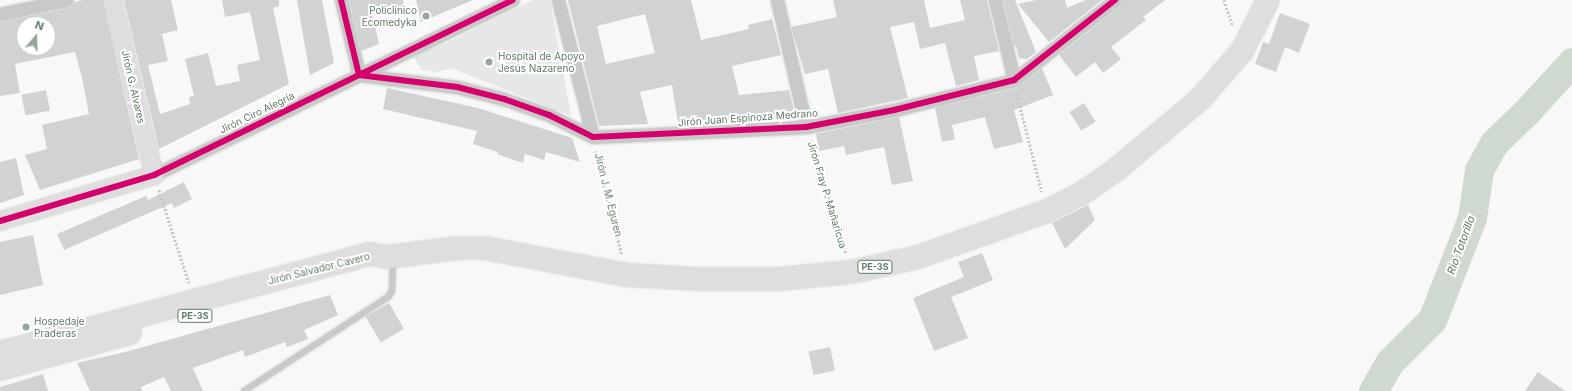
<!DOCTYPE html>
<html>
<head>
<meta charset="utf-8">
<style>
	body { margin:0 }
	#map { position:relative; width:1572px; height:391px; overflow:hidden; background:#f8f8f8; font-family:Inter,sans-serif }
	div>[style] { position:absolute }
	.built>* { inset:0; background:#e6e8e7 }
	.water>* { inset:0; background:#cfd9cf }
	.river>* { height:29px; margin:-14.5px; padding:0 14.5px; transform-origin:14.5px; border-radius:14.5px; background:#cfd9cf }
	.building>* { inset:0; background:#d0d3d1; transform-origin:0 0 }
	.path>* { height:2.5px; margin-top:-1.25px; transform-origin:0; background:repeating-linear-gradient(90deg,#c5c7c5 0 2px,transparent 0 4px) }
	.roads { filter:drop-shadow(0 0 1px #d2d4d2) drop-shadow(0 0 1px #d2d4d2) }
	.lane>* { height:6px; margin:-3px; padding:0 3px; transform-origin:3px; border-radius:3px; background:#c8cac8 }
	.street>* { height:13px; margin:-6.5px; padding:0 6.5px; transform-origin:6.5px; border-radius:6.5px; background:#c8cac8 }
	.secondary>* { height:18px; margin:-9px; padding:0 9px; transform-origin:9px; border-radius:9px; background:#dedede }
	.highway>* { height:22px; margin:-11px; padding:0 11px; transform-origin:11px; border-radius:11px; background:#dedede }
	.cycleway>* { height:6px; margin:-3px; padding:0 3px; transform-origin:3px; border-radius:3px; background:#d6006c }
	.dots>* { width:11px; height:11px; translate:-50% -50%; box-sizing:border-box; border:2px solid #fff; border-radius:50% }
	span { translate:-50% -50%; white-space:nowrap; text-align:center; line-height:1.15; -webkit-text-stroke:4px #fff; paint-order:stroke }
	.shield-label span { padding:1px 3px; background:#fff; border:1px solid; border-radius:3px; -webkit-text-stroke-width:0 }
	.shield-label { font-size:9px; color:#617a66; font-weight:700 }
	.poi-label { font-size:10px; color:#617a66 }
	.right { translate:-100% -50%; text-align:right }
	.left { translate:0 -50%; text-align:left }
	.street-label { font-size:10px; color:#617a66 }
	.water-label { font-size:11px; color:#607a60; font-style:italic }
	.north { position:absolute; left:16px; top:16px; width:40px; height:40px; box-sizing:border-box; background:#fff; border:1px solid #c0cac2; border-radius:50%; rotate:19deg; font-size:11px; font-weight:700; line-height:16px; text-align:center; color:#617a66 }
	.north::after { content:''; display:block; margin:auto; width:14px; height:18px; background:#96a699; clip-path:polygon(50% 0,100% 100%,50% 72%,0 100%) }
</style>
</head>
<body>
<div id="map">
	<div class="built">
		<i style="clip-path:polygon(533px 0,550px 0,571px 116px,451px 68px,438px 72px,421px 70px,413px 55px,444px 44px)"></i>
	</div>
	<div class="water">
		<i style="clip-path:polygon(1409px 331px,1422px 337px,1402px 360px,1382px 391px,1367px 391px,1383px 363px)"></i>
	</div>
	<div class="river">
		<i style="left:1373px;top:391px;width:34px;rotate:-60deg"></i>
		<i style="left:1390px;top:362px;width:59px;rotate:-45deg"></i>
		<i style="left:1432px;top:320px;width:110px;rotate:-68.6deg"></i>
		<i style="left:1472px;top:218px;width:49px;rotate:-81.7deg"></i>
		<i style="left:1479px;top:170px;width:31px;rotate:-61deg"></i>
		<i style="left:1494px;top:143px;width:47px;rotate:-44.1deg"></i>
		<i style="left:1528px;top:110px;width:65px;rotate:-47.5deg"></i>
	</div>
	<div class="building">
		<i style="clip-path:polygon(evenodd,83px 0,103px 0,139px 159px,40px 190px,25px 155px,47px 149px,42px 125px,89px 114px,82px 78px,75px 52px,15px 64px,20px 93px,0 96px,0 22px,69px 8px,75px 2px,83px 0,24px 24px,48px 24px,48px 48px,24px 48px,24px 24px)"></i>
		<i style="clip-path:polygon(124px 0,171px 0,178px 30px,162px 34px,168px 61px,148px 65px,160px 114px,190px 104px,189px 97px,194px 96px,185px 59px,208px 53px,216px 86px,240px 81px,237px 65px,260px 60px,250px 12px,225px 17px,222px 0,279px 0,279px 6px,273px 8px,289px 84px,159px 149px)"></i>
		<i style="clip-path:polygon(297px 0,322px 0,334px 63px,310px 75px)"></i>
		<i style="clip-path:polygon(349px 0,403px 0,404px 6px,372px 13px,379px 44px,361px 51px)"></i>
		<i style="clip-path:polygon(416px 0,473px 0,421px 22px)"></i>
		<i style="clip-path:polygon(evenodd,568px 0,691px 0,701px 40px,749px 29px,748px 25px,772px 19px,781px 55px,732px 66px,739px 95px,789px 90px,796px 118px,678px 123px,672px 85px,640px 92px,648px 124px,599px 126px,568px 0,645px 14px,655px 53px,606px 64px,597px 26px,645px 14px)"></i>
		<i style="clip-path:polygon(833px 0,924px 0,930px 28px,965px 20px,960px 0,987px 0,999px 51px,974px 56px,979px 80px,956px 86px,945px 43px,920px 49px,914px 22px,890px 27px,908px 98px,838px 113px,828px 69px,805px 74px,791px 27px,837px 17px)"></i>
		<i style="clip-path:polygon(1003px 0,1015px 0,1036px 52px,1027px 59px,1019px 58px,1016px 46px,1014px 47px)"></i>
		<i style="clip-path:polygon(1036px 0,1065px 0,1067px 8px,1086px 0,1102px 0,1049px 42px,1018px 4px)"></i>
		<i style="clip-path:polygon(1123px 0,1165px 0,1143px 17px,1146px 20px,1111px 47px,1121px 59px,1103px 73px,1095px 62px,1076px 77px,1059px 55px,1120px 6px)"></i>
		<i style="clip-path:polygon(1280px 13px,1310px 24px,1299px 53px,1285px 47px,1276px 72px,1255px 64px,1263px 42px,1269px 44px)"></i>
		<i style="clip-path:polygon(1042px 68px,1053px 95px,1014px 110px,1023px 142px,994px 149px,985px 117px,952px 125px,955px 139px,942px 142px,935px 108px,1016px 88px)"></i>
		<i style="clip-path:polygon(387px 88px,478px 108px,572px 138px,580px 162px,546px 152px,544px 160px,525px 154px,523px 163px,497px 154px,498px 152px,473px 144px,477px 131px,383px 109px)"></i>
		<i style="left:46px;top:90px;width:21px;height:25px;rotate:79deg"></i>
		<i style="left:1084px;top:103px;width:22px;height:17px;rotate:58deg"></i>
		<i style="clip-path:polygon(899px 117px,913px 181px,892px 185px,884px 147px,846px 155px,844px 146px,819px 151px,816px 134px)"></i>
		<i style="clip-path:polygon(16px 158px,24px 195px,0 203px,0 162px)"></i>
		<i style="clip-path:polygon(184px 182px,192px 199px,174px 208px,172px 203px,64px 250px,57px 234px,146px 196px,148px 200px)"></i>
		<i style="clip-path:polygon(1088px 205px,1095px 220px,1065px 249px,1052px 223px)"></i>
		<i style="clip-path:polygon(33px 235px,43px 285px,0 295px,0 242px)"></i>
		<i style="clip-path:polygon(982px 253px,993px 280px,951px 297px,968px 338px,934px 351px,913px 298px,964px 277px,958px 262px)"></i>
		<i style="clip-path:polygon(330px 295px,338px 315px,304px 330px,308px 339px,287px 347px,285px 342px,245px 357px,243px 350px,193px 368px,203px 391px,171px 391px,164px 377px,141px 387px,142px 391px,90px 391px,77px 363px,125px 352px)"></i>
		<i style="left:389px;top:303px;width:30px;height:27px;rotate:60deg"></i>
		<i style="left:830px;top:347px;width:24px;height:22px;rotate:78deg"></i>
		<i style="clip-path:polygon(1538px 372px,1565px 391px,1525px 391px)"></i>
		<i style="clip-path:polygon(43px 374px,48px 391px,0 391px,0 387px)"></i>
	</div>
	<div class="path">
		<i style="left:1224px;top:0;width:28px;rotate:71deg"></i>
		<i style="left:1017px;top:94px;width:101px;rotate:75.7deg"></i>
		<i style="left:811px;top:140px;width:119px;rotate:72.9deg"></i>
		<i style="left:596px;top:151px;width:107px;rotate:76deg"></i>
		<i style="left:159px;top:190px;width:98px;rotate:72.1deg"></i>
	</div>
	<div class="roads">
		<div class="lane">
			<i style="left:244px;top:391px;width:172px;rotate:-33.1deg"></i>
			<i style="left:388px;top:297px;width:7px;rotate:-56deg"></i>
			<i style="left:392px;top:291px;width:31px;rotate:-88deg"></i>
		</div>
		<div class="street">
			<i style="left:341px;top:0;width:77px;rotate:76.5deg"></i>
			<i style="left:359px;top:75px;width:99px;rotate:7deg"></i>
			<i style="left:457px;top:87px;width:49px;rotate:14.3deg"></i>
			<i style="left:504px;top:99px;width:48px;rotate:19.6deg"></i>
			<i style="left:549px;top:115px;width:49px;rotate:26.6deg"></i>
			<i style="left:593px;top:137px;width:213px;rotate:-2.7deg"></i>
			<i style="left:806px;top:127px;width:90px;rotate:-10.9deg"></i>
			<i style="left:894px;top:110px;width:124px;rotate:-14deg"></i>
			<i style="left:1014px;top:80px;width:129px;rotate:-38.4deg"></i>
			<i style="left:558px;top:0;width:141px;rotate:75.7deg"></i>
			<i style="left:777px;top:0;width:130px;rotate:77.1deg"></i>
			<i style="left:995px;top:0;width:82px;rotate:76.6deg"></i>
			<i style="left:0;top:14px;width:68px;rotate:-11.8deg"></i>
			<i style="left:154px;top:175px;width:399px;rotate:-26deg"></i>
		</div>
		<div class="secondary">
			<i style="left:0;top:221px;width:161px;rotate:-16.6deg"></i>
			<i style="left:154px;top:175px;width:180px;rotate:-103.2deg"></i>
		</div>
		<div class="highway">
			<i style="left:0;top:353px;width:383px;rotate:-15deg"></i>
			<i style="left:370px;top:254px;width:17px;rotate:10deg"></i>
			<i style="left:387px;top:257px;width:72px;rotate:-7.2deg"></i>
			<i style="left:458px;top:248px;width:26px"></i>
			<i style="left:484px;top:248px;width:146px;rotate:10.7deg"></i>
			<i style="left:627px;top:275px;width:71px;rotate:3.2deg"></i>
			<i style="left:698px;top:279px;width:80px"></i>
			<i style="left:778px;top:279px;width:73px;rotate:-5.5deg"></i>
			<i style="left:851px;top:272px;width:69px;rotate:-12.6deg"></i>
			<i style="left:918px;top:257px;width:137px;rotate:-19.6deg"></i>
			<i style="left:1047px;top:211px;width:38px;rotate:-27deg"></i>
			<i style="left:1081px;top:194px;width:44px;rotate:-34.8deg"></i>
			<i style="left:1117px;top:169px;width:109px;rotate:-40.1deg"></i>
			<i style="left:1200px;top:99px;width:64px;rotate:-48.8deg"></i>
			<i style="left:1242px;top:51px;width:57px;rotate:-63deg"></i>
			<i style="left:0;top:369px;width:135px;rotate:-15.5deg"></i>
		</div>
	</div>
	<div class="cycleway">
		<i style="left:341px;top:0;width:77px;rotate:76.5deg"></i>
		<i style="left:359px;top:75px;width:99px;rotate:7deg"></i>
		<i style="left:457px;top:87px;width:49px;rotate:14.3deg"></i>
		<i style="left:504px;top:99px;width:48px;rotate:19.6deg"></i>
		<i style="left:549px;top:115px;width:49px;rotate:26.6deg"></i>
		<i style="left:593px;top:137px;width:213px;rotate:-2.7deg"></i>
		<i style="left:806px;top:127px;width:90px;rotate:-10.9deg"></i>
		<i style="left:894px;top:110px;width:124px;rotate:-14deg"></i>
		<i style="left:1014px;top:80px;width:129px;rotate:-38.4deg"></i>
		<i style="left:0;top:221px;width:161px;rotate:-16.6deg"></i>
		<i style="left:154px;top:175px;width:399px;rotate:-26deg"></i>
	</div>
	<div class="dots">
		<i style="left:426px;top:16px;background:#96a699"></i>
		<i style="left:489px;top:62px;background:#96a699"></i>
		<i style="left:26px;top:327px;background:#96a699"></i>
	</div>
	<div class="shield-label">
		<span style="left:875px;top:267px">PE-3S</span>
		<span style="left:195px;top:316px">PE-3S</span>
	</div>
	<div class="poi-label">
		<span class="right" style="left:417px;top:16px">Policlinico<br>Ecomedyka</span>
		<span class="left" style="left:498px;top:62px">Hospital de Apoyo<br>Jesús Nazareno</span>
		<span class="left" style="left:34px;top:327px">Hospedaje<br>Praderas</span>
	</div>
	<div class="street-label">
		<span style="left:133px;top:87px;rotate:77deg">Jirón G. Alvares</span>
		<span style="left:257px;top:113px;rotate:-26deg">Jirón Ciro Alegría</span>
		<span style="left:748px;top:118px;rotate:-4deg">Jirón Juan Espinoza Medrano</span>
		<span style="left:608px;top:195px;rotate:76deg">Jirón J. M. Eguren</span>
		<span style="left:827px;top:195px;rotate:73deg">Jirón Fray P. Mañaricua</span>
		<span style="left:319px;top:269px;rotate:-14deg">Jirón Salvador Cavero</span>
	</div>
	<div class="water-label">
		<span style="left:1461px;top:245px;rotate:-70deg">Rio Totorilla</span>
	</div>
	<div class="north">N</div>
</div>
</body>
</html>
